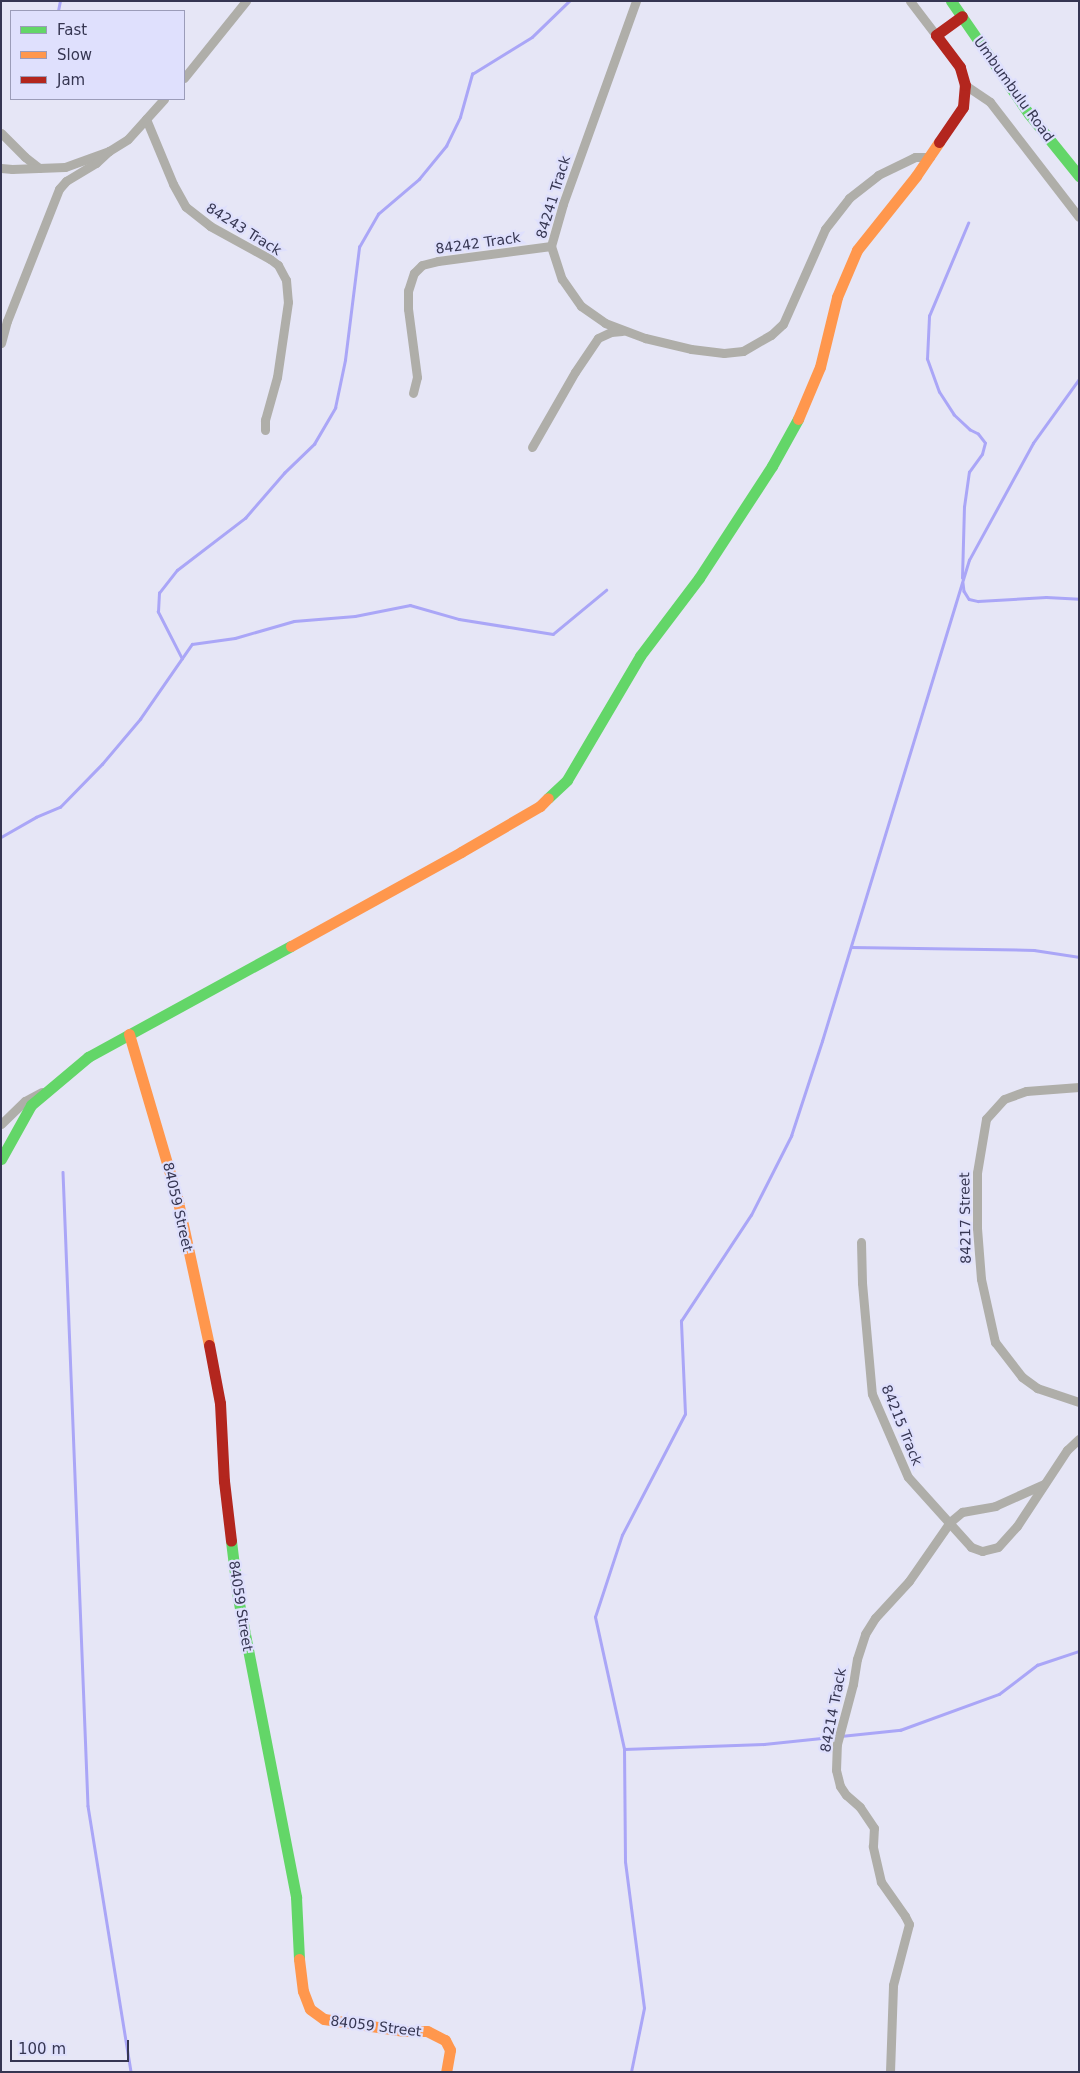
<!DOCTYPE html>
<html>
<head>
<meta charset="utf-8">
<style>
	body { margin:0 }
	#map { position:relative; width:1080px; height:2073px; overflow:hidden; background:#e6e6f6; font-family:"DejaVu Sans",sans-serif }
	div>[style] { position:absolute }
	.stream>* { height:2.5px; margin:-1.25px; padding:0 1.25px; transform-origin:1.25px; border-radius:1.25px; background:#aaa6f7 }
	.street>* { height:9px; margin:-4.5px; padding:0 4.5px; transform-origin:4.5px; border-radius:4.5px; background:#afaea9 }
	.fast>* { height:11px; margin:-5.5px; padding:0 5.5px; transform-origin:5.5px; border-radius:5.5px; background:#63d668 }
	.slow>* { height:11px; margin:-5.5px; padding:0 5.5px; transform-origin:5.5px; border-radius:5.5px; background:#ff974d }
	.jam>* { height:11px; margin:-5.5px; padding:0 5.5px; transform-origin:5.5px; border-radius:5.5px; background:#b3261e }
	span { translate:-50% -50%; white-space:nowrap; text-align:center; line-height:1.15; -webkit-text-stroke:4.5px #dfe0fd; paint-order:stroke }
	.street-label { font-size:14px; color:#363652 }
	.frame { position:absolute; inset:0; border:2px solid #363652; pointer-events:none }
	.legend { position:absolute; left:10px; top:10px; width:175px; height:90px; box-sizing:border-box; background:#dfe0fd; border:1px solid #9b9cb9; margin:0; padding:6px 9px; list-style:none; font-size:15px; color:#363652 }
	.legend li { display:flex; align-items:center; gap:10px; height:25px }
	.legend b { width:25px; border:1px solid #9b9cb9 }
	.scale { position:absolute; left:10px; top:2040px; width:119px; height:22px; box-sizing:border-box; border:2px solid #363652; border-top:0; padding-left:6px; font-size:15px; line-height:18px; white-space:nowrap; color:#363652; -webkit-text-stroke:4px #dfe0fd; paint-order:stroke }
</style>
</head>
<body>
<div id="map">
	<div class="stream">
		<i style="left:58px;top:11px;width:10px;rotate:-79deg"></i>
		<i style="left:962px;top:578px;width:71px;rotate:-88.4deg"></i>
		<i style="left:964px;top:507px;width:35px;rotate:-82deg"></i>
		<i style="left:969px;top:472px;width:22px;rotate:-54deg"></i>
		<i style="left:982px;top:454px;width:11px;rotate:-75deg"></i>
		<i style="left:985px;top:443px;width:11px;rotate:-128deg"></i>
		<i style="left:978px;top:434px;width:9px;rotate:-153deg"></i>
		<i style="left:970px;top:430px;width:22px;rotate:-137deg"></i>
		<i style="left:954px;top:415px;width:27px;rotate:-123deg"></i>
		<i style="left:939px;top:392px;width:35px;rotate:-110deg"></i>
		<i style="left:927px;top:359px;width:43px;rotate:-87.3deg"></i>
		<i style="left:929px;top:316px;width:101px;rotate:-67.2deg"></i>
		<i style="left:963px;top:583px;width:8px;rotate:83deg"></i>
		<i style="left:964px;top:591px;width:9px;rotate:58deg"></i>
		<i style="left:969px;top:599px;width:9px;rotate:13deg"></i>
		<i style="left:978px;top:601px;width:68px;rotate:-3.4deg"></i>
		<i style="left:1046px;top:597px;width:33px;rotate:3deg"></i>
		<i style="left:182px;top:659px;width:53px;rotate:-117.1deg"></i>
		<i style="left:158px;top:612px;width:19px;rotate:-87deg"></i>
		<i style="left:159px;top:593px;width:29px;rotate:-52deg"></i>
		<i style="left:177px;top:570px;width:86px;rotate:-37.4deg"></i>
		<i style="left:245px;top:518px;width:60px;rotate:-49.1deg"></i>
		<i style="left:284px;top:473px;width:42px;rotate:-44deg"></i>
		<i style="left:314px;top:444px;width:42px;rotate:-59.7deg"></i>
		<i style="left:335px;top:408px;width:49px;rotate:-78.2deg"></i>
		<i style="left:345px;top:360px;width:114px;rotate:-82.9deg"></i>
		<i style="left:359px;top:247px;width:38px;rotate:-60deg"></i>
		<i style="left:378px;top:214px;width:54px;rotate:-40.5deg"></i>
		<i style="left:419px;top:179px;width:43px;rotate:-50.7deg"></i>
		<i style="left:446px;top:146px;width:32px;rotate:-64deg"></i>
		<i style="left:460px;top:117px;width:45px;rotate:-74.4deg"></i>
		<i style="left:472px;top:74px;width:70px;rotate:-31.7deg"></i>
		<i style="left:532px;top:37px;width:52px;rotate:-44.2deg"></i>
		<i style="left:1px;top:837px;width:40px;rotate:-29.7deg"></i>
		<i style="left:36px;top:817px;width:26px;rotate:-23deg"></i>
		<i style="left:60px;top:807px;width:60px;rotate:-45.7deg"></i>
		<i style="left:102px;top:764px;width:59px;rotate:-49.8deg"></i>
		<i style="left:140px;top:719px;width:91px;rotate:-55.3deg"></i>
		<i style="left:192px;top:644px;width:43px;rotate:-7.9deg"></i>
		<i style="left:235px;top:638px;width:61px;rotate:-16.1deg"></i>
		<i style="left:294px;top:621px;width:61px;rotate:-4.7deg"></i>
		<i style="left:355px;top:616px;width:56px;rotate:-11.3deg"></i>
		<i style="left:410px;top:605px;width:51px;rotate:15.9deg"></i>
		<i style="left:459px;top:619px;width:95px;rotate:9.1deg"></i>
		<i style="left:553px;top:634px;width:69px;rotate:-39.7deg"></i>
		<i style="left:851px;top:947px;width:183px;rotate:0.9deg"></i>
		<i style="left:1034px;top:950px;width:46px;rotate:8.8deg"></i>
		<i style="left:63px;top:1172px;width:634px;rotate:87.74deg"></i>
		<i style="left:88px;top:1806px;width:269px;rotate:80.8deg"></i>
		<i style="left:624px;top:1749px;width:140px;rotate:-2deg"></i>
		<i style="left:764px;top:1744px;width:137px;rotate:-5.9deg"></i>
		<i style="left:900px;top:1730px;width:105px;rotate:-20deg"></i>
		<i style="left:999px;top:1694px;width:48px;rotate:-37.3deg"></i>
		<i style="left:1037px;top:1665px;width:44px;rotate:-18.4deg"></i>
		<i style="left:631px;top:2072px;width:65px;rotate:-78.5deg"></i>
		<i style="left:644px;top:2008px;width:147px;rotate:-97.4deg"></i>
		<i style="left:625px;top:1862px;width:113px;rotate:-90.5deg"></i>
		<i style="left:624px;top:1749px;width:135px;rotate:-102.4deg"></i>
		<i style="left:595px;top:1617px;width:86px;rotate:-71.8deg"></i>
		<i style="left:622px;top:1535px;width:136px;rotate:-62.5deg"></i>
		<i style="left:685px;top:1414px;width:93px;rotate:-92.5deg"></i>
		<i style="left:681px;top:1321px;width:127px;rotate:-56.6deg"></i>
		<i style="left:751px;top:1215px;width:89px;rotate:-63.1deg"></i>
		<i style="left:791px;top:1136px;width:100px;rotate:-71.9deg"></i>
		<i style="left:822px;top:1041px;width:503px;rotate:-73.01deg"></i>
		<i style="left:969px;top:560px;width:133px;rotate:-61.3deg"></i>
		<i style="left:1033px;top:443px;width:79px;rotate:-54.3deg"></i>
	</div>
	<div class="street">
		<i style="left:636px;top:1px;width:216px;rotate:109.8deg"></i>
		<i style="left:563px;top:204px;width:44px;rotate:105.9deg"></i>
		<i style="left:551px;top:246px;width:35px;rotate:72deg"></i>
		<i style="left:562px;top:279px;width:33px;rotate:55deg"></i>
		<i style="left:581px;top:306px;width:29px;rotate:35deg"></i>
		<i style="left:605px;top:323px;width:43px;rotate:20.6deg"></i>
		<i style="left:645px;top:338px;width:47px;rotate:13.4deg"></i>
		<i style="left:691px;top:349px;width:33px;rotate:7deg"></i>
		<i style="left:724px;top:353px;width:19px;rotate:-6deg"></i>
		<i style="left:743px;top:351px;width:32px;rotate:-30deg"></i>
		<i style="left:771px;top:335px;width:16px;rotate:-43deg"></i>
		<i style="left:783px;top:324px;width:104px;rotate:-66.1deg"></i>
		<i style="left:825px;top:229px;width:39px;rotate:-52deg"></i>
		<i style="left:849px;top:198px;width:37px;rotate:-38deg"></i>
		<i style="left:878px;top:175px;width:41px;rotate:-25.9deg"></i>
		<i style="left:915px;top:157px;width:15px"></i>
		<i style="left:910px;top:1px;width:43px;rotate:52.6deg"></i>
		<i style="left:184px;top:78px;width:99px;rotate:-51.2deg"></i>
		<i style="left:965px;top:85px;width:30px;rotate:34deg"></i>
		<i style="left:990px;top:102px;width:145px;rotate:52.3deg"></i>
		<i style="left:146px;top:119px;width:70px;rotate:67.4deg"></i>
		<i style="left:173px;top:184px;width:26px;rotate:61deg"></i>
		<i style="left:186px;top:207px;width:31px;rotate:38deg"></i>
		<i style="left:210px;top:226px;width:68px;rotate:28.8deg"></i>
		<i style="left:270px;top:259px;width:10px;rotate:37deg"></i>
		<i style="left:278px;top:265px;width:17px;rotate:62deg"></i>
		<i style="left:286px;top:280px;width:22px;rotate:85deg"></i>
		<i style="left:288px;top:302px;width:76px;rotate:98.3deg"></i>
		<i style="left:277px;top:377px;width:45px;rotate:105.6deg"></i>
		<i style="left:265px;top:420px;width:10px;rotate:90deg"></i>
		<i style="left:1px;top:133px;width:34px;rotate:45deg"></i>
		<i style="left:25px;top:157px;width:18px;rotate:38deg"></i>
		<i style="left:1px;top:168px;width:11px;rotate:5deg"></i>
		<i style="left:12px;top:169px;width:53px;rotate:-2.2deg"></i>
		<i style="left:65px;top:167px;width:47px;rotate:-20deg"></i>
		<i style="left:109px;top:151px;width:22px;rotate:-32deg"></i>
		<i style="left:128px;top:139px;width:54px;rotate:-48deg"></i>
		<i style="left:1px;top:343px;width:23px;rotate:-75deg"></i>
		<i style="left:7px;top:321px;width:142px;rotate:-68.5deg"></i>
		<i style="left:59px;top:189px;width:11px;rotate:-49deg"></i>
		<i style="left:66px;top:181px;width:35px;rotate:-31deg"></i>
		<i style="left:96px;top:163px;width:18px;rotate:-43deg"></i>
		<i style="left:413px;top:393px;width:16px;rotate:-76deg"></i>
		<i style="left:417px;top:377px;width:69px;rotate:-97.5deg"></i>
		<i style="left:408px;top:309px;width:18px;rotate:-90deg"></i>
		<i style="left:408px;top:291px;width:19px;rotate:-72deg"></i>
		<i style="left:414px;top:273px;width:11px;rotate:-45deg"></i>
		<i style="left:422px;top:265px;width:16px;rotate:-14deg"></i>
		<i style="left:438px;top:261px;width:114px;rotate:-7.6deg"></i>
		<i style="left:532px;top:447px;width:86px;rotate:-60.2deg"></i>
		<i style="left:575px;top:372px;width:41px;rotate:-55.9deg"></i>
		<i style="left:598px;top:338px;width:14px;rotate:-25deg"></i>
		<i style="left:611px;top:332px;width:11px;rotate:-5deg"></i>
		<i style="left:1079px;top:1087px;width:53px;rotate:175.7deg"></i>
		<i style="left:1026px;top:1091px;width:23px;rotate:160deg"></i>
		<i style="left:1004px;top:1099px;width:27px;rotate:132deg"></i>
		<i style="left:986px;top:1119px;width:55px;rotate:99.5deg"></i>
		<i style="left:977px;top:1173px;width:55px;rotate:90deg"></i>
		<i style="left:977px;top:1228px;width:51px;rotate:85.5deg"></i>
		<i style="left:981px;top:1279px;width:65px;rotate:77.5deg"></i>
		<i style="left:995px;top:1342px;width:44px;rotate:52.4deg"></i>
		<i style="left:1022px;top:1377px;width:19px;rotate:36deg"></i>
		<i style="left:1037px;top:1388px;width:44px;rotate:18.4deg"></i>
		<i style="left:1px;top:1124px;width:33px;rotate:-44deg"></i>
		<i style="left:25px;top:1101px;width:19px;rotate:-28deg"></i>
		<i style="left:861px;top:1242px;width:41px;rotate:88.6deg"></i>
		<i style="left:862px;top:1283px;width:111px;rotate:84.9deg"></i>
		<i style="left:872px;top:1394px;width:90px;rotate:66.6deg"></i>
		<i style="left:908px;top:1477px;width:94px;rotate:48deg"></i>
		<i style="left:971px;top:1547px;width:12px;rotate:20deg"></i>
		<i style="left:982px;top:1551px;width:16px;rotate:-14deg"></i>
		<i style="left:998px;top:1547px;width:28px;rotate:-48deg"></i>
		<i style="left:1017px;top:1526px;width:91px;rotate:-56.7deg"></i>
		<i style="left:1067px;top:1450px;width:16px;rotate:-43deg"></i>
		<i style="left:890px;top:2072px;width:87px;rotate:-88deg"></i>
		<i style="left:893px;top:1985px;width:63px;rotate:-75.3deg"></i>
		<i style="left:909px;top:1924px;width:9px;rotate:-117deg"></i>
		<i style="left:905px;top:1916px;width:42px;rotate:-125.2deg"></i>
		<i style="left:881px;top:1882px;width:37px;rotate:-103deg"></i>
		<i style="left:873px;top:1846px;width:18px;rotate:-87deg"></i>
		<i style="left:874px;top:1828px;width:25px;rotate:-124deg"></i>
		<i style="left:860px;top:1807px;width:18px;rotate:-139deg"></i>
		<i style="left:846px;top:1795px;width:11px;rotate:-124deg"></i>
		<i style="left:840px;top:1786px;width:16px;rotate:-104deg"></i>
		<i style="left:836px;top:1770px;width:26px;rotate:-88deg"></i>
		<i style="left:837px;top:1744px;width:62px;rotate:-75.1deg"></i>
		<i style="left:853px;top:1684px;width:25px;rotate:-81deg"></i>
		<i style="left:857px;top:1659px;width:26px;rotate:-72deg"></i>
		<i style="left:865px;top:1634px;width:19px;rotate:-58deg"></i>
		<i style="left:875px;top:1618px;width:50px;rotate:-47.4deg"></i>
		<i style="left:909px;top:1581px;width:72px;rotate:-55.2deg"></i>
		<i style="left:950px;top:1522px;width:16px;rotate:-40deg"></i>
		<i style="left:962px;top:1512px;width:34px;rotate:-10deg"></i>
		<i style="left:995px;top:1506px;width:54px;rotate:-24.2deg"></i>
	</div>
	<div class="fast">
		<i style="left:951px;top:1px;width:137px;rotate:55.4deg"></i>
		<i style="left:1029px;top:114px;width:80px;rotate:51.1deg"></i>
		<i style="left:548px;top:798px;width:26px;rotate:-43deg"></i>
		<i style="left:567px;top:780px;width:144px;rotate:-59.5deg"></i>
		<i style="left:640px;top:656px;width:98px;rotate:-52.9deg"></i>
		<i style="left:699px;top:578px;width:134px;rotate:-56.9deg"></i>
		<i style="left:772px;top:466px;width:54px;rotate:-61deg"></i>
		<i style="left:1px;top:1159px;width:62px;rotate:-60.9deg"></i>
		<i style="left:31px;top:1105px;width:75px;rotate:-40.1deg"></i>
		<i style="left:88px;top:1057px;width:231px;rotate:-28.7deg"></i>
		<i style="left:231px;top:1541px;width:57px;rotate:83deg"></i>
		<i style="left:238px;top:1598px;width:305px;rotate:79deg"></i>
		<i style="left:296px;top:1897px;width:62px;rotate:87.2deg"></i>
	</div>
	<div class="slow">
		<i style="left:798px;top:419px;width:56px;rotate:-67.1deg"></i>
		<i style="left:820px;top:367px;width:72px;rotate:-76.3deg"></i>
		<i style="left:837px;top:297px;width:51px;rotate:-66.9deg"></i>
		<i style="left:857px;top:250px;width:95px;rotate:-51.4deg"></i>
		<i style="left:916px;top:176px;width:41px;rotate:-55.9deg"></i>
		<i style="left:291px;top:946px;width:194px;rotate:-28.9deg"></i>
		<i style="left:461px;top:852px;width:91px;rotate:-30.2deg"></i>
		<i style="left:540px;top:806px;width:11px;rotate:-45deg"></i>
		<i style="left:129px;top:1034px;width:170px;rotate:73.6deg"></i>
		<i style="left:177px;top:1197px;width:151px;rotate:77.8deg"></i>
		<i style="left:299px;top:1959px;width:32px;rotate:83deg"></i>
		<i style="left:303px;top:1991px;width:19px;rotate:69deg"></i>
		<i style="left:310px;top:2009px;width:17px;rotate:36deg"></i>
		<i style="left:324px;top:2019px;width:81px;rotate:8.5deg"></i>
		<i style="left:404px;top:2031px;width:23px"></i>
		<i style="left:427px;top:2031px;width:20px;rotate:27deg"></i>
		<i style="left:445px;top:2040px;width:11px;rotate:63deg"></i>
		<i style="left:450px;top:2050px;width:22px;rotate:100deg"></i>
	</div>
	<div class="jam">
		<i style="left:939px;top:142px;width:42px;rotate:-55.6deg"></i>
		<i style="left:963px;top:107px;width:22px;rotate:-85deg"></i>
		<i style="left:965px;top:85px;width:19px;rotate:-106deg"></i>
		<i style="left:960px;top:67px;width:40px;rotate:-127deg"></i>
		<i style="left:936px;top:35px;width:32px;rotate:-36deg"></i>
		<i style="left:209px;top:1345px;width:59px;rotate:79.3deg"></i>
		<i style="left:220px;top:1403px;width:78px;rotate:87.1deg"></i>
		<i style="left:224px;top:1481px;width:60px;rotate:83.3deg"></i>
	</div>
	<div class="street-label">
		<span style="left:1014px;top:89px;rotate:54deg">Umbumbulu Road</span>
		<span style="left:553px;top:197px;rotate:-73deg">84241 Track</span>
		<span style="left:244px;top:229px;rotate:32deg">84243 Track</span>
		<span style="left:478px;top:243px;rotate:-8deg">84242 Track</span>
		<span style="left:178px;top:1207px;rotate:77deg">84059 Street</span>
		<span style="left:965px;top:1218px;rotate:-91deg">84217 Street</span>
		<span style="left:902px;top:1425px;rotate:68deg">84215 Track</span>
		<span style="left:241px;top:1606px;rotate:81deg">84059 Street</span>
		<span style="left:833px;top:1710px;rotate:-79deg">84214 Track</span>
		<span style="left:376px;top:2026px;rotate:7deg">84059 Street</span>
	</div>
	<div class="frame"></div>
	<ul class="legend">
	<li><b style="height:6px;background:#63d668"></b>Fast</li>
	<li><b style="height:6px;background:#ff974d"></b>Slow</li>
	<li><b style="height:6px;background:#b3261e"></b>Jam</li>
	</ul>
	<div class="scale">100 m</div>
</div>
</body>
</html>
